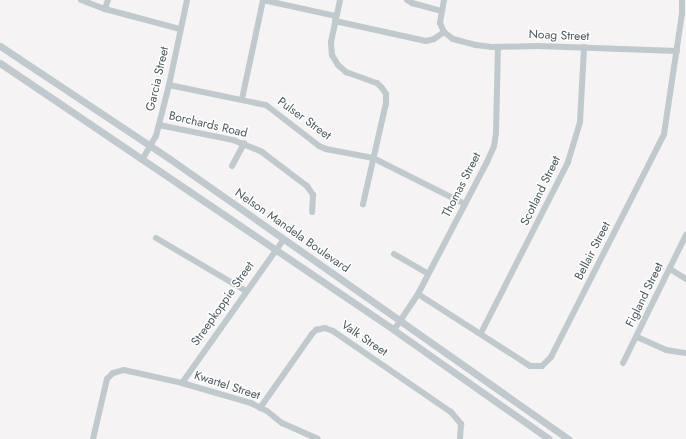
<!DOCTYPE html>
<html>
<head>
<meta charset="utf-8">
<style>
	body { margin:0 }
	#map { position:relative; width:686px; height:439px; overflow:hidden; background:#f5f3f3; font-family:Jost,sans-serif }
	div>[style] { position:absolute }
	.minor>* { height:6px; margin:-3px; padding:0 3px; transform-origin:3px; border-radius:3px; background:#c0c9cd }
	.tertiary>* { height:7px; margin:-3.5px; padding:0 3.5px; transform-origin:3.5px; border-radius:3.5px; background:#c0c9cd }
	span { translate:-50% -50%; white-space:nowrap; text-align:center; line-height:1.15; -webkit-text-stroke:3px #fff; paint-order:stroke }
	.street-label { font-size:12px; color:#4c595f }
</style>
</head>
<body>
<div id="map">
	<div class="minor">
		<i style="left:81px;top:0;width:26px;rotate:21deg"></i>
		<i style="left:105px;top:9px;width:78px;rotate:14.9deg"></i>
		<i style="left:263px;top:0;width:75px;rotate:12.4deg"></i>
		<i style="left:340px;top:0;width:43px;rotate:102.1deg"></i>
		<i style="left:331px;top:42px;width:13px;rotate:86deg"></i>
		<i style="left:332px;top:55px;width:12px;rotate:59deg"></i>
		<i style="left:338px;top:65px;width:11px;rotate:41deg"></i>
		<i style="left:346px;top:72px;width:33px;rotate:20deg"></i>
		<i style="left:377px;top:83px;width:7px;rotate:45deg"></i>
		<i style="left:382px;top:88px;width:7px;rotate:56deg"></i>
		<i style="left:386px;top:94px;width:9px;rotate:90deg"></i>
		<i style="left:386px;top:103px;width:104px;rotate:102.8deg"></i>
		<i style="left:407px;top:0;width:6px;rotate:31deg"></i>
		<i style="left:412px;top:3px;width:31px;rotate:15deg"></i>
		<i style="left:444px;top:0;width:23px;rotate:100deg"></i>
		<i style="left:440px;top:23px;width:10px;rotate:66deg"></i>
		<i style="left:444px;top:32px;width:11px;rotate:38deg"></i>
		<i style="left:453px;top:39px;width:24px;rotate:15deg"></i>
		<i style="left:476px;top:45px;width:16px;rotate:7deg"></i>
		<i style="left:492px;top:47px;width:46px;rotate:-1.2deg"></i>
		<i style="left:538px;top:46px;width:139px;rotate:2.1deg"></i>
		<i style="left:105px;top:9px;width:9px;rotate:-72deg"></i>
		<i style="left:335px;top:21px;width:93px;rotate:12.4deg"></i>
		<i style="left:426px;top:41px;width:8px;rotate:-14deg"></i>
		<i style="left:434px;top:39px;width:12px;rotate:-35deg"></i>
		<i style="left:169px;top:85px;width:99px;rotate:11.7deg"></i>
		<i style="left:266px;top:105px;width:67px;rotate:37.7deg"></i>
		<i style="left:319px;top:146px;width:8px;rotate:23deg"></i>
		<i style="left:326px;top:149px;width:48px;rotate:10.8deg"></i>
		<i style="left:373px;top:158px;width:103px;rotate:26.6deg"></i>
		<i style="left:242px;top:99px;width:101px;rotate:-78deg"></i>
		<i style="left:159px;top:125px;width:76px;rotate:11.5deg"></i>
		<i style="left:233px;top:140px;width:31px;rotate:22deg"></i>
		<i style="left:262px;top:152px;width:56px;rotate:37.1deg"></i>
		<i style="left:307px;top:186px;width:11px;rotate:56deg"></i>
		<i style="left:313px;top:195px;width:17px;rotate:93deg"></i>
		<i style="left:142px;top:160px;width:28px;rotate:-60deg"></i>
		<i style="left:156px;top:136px;width:53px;rotate:-75.7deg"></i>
		<i style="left:169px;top:85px;width:87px;rotate:-78deg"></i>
		<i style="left:232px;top:166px;width:26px;rotate:-62deg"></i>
		<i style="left:156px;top:238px;width:104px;rotate:30.5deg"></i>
		<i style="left:394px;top:254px;width:39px;rotate:30deg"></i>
		<i style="left:670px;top:269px;width:19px;rotate:32deg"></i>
		<i style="left:418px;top:294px;width:133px;rotate:32.7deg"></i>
		<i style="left:530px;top:366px;width:12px"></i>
		<i style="left:542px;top:366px;width:13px;rotate:-45deg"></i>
		<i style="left:551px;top:357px;width:250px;rotate:-63.1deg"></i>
		<i style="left:664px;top:134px;width:121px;rotate:-81.5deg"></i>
		<i style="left:682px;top:14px;width:14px;rotate:-90deg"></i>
		<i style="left:394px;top:330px;width:43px;rotate:-56.3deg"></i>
		<i style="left:418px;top:294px;width:149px;rotate:-62.4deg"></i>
		<i style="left:487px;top:162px;width:17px;rotate:-66deg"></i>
		<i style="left:494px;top:146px;width:13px;rotate:-81deg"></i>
		<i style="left:496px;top:133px;width:86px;rotate:-88.7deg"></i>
		<i style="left:481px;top:333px;width:192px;rotate:-63deg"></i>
		<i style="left:568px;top:162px;width:42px;rotate:-73.3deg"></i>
		<i style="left:580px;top:122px;width:75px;rotate:-86.9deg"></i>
		<i style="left:637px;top:337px;width:32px;rotate:24deg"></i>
		<i style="left:666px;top:350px;width:20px;rotate:9deg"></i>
		<i style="left:623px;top:363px;width:143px;rotate:-63.8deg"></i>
		<i style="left:182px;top:383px;width:176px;rotate:-54.7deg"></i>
		<i style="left:260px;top:408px;width:90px;rotate:-54.9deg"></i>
		<i style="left:312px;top:334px;width:6px;rotate:-45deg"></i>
		<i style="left:316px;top:330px;width:9px;rotate:-13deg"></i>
		<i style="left:325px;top:328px;width:9px;rotate:21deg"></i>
		<i style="left:333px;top:331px;width:143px;rotate:34.5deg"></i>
		<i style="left:451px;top:412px;width:16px;rotate:50deg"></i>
		<i style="left:461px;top:424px;width:15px;rotate:94deg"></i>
		<i style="left:93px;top:439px;width:62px;rotate:-76.9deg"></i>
		<i style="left:107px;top:379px;width:8px;rotate:-45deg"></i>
		<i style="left:113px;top:373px;width:11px;rotate:-15deg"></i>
		<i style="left:124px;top:370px;width:59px;rotate:12.6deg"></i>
		<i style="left:182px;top:383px;width:72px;rotate:16.2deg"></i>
		<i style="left:251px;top:403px;width:18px;rotate:27deg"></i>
		<i style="left:267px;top:411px;width:19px;rotate:39deg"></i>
		<i style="left:282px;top:423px;width:39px;rotate:24deg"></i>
	</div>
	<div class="tertiary">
		<i style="left:0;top:46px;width:204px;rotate:33.6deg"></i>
		<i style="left:170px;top:159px;width:487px;rotate:35.1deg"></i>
		<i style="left:0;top:63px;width:476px;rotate:34.1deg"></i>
		<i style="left:394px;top:330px;width:189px;rotate:35.1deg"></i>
	</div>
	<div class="street-label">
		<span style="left:559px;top:36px;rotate:2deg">Noag Street</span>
		<span style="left:158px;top:79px;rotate:-77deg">Garcia Street</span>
		<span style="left:304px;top:119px;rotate:36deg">Pulser Street</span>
		<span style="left:208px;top:125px;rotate:13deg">Borchards Road</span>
		<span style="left:462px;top:185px;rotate:-63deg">Thomas Street</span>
		<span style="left:541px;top:191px;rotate:-64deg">Scotland Street</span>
		<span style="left:292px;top:231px;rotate:35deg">Nelson Mandela Boulevard</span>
		<span style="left:593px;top:251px;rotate:-63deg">Bellair Street</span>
		<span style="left:645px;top:295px;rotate:-64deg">Figland Street</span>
		<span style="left:223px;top:304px;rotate:-55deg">Streepkoppie Street</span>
		<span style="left:364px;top:339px;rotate:34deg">Valk Street</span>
		<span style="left:227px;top:386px;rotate:18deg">Kwartel Street</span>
	</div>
</div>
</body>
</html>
